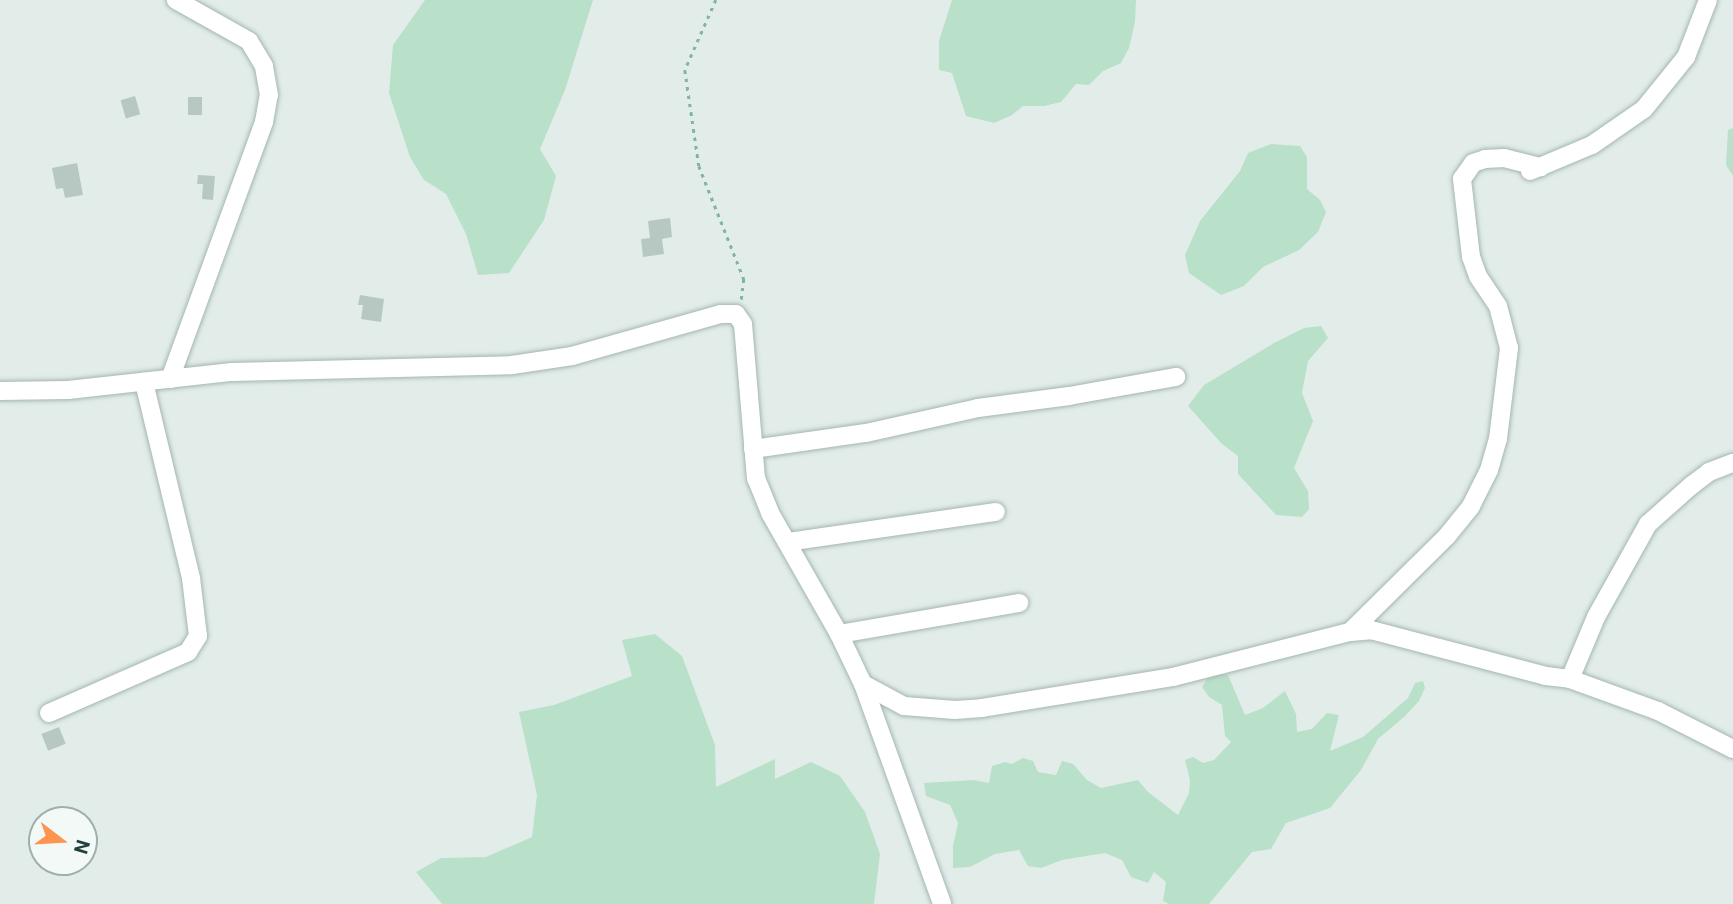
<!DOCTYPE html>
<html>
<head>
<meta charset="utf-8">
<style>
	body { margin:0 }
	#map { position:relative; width:1733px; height:904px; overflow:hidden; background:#e2edea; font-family:Roboto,sans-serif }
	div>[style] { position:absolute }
	.green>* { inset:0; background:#b9e0c9 }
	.building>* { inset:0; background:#b7c8c3; transform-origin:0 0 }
	.path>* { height:2.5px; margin-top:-1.25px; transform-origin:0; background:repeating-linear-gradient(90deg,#80b3ab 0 3.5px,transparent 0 8.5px) }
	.roads { filter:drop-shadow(0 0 2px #a4b6b2) drop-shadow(0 0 2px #a4b6b2) }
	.minor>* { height:18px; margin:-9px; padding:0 9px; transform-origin:9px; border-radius:9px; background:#fff }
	span { translate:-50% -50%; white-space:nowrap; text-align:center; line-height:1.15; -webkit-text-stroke:5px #f3f9f7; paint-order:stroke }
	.north { position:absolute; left:28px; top:806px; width:70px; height:70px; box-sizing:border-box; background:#f3f9f7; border:2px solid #9fafac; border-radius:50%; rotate:107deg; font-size:19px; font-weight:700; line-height:28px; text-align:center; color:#20403c }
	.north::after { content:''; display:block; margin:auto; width:24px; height:32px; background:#fd9450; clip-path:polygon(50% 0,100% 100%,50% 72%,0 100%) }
</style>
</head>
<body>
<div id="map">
	<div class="green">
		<i style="clip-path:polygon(425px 0,593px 0,565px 90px,540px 149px,556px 176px,544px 220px,509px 273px,478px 275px,466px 234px,446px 194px,424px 180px,410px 157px,389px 93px,393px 45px)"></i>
		<i style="clip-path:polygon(952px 0,1136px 0,1135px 22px,1129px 48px,1121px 63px,1103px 71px,1089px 85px,1076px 84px,1061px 102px,1044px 106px,1023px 106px,1012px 115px,994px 123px,966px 116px,952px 73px,939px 70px,939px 41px)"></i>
		<i style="clip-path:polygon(1733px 128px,1733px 176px,1726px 165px,1728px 130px)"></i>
		<i style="clip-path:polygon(1271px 144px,1300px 146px,1307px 157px,1307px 189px,1320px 200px,1326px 212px,1318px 232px,1299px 250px,1263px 267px,1244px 286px,1221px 295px,1189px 273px,1185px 255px,1200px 221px,1240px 171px,1248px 153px)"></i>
		<i style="clip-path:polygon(1321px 326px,1328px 338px,1308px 361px,1302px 393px,1313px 421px,1294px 468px,1308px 491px,1309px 509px,1302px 517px,1276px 515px,1238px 474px,1238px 456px,1222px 444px,1188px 406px,1204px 385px,1274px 343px,1304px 328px)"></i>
		<i style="clip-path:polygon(655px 634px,682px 656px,715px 745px,716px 787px,775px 759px,775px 779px,811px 762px,840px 776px,865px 812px,880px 854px,874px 904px,442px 904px,416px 872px,441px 858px,486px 857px,532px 837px,537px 795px,519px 712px,554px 705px,632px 676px,622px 640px)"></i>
		<i style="clip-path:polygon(1210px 674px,1228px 675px,1245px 715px,1263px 708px,1285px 691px,1296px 714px,1297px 732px,1312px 729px,1327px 713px,1339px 715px,1330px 751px,1363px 737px,1408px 698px,1415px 683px,1423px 681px,1425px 688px,1419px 701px,1405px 716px,1378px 739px,1361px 770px,1330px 808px,1286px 823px,1271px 849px,1252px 852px,1209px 904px,1169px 904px,1163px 901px,1166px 882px,1154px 872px,1148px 883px,1131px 877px,1122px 860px,1105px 853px,1062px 860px,1041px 868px,1028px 866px,1019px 850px,995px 854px,970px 867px,953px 868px,953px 846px,958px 823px,950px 805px,926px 796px,924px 783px,974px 780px,989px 783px,992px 766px,1005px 762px,1012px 764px,1023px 758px,1033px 761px,1038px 772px,1056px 775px,1062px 761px,1073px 764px,1087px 780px,1101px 788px,1138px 780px,1148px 792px,1178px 815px,1189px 793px,1190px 780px,1185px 760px,1193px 757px,1203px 763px,1214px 760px,1231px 742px,1225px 736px,1222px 705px,1209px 697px,1202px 687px)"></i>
	</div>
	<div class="building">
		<i style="left:135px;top:96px;width:19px;height:15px;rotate:74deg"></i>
		<i style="left:188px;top:97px;width:14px;height:18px"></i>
		<i style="clip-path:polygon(77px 163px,83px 195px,65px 198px,63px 188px,56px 189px,52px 168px)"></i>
		<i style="clip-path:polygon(198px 175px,215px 176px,213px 200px,202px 199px,203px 184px,197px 184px)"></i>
		<i style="clip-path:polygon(670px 218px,672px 237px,662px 239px,664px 254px,643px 257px,641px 239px,650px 238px,648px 221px)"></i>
		<i style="clip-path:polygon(360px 295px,384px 299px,381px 322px,361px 319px,363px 305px,358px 305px)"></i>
		<i style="left:59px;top:727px;width:18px;height:19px;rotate:68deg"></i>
	</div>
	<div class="path">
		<i style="left:716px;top:0;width:77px;rotate:113.9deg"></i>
		<i style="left:685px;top:70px;width:97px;rotate:81.7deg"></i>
		<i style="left:699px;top:166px;width:122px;rotate:68.3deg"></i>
		<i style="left:744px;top:279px;width:23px;rotate:97deg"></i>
	</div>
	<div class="roads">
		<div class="minor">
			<i style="left:1530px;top:171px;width:67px;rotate:-22.8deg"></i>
			<i style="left:1592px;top:145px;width:63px;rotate:-34.7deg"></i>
			<i style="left:1644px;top:109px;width:67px;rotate:-51.1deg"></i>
			<i style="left:1686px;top:57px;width:61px;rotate:-68.9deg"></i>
			<i style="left:170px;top:379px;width:274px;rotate:-69.9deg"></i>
			<i style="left:264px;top:122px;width:27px;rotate:-80deg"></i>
			<i style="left:269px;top:95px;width:29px;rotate:-100deg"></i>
			<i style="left:264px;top:66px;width:29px;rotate:-121deg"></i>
			<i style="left:249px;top:41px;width:84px;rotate:-150.7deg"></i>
			<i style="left:0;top:391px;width:68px;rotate:-0.8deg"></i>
			<i style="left:68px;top:390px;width:165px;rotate:-6.3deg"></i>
			<i style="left:232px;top:372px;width:280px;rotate:-1.4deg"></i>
			<i style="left:512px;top:365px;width:61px;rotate:-8.5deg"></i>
			<i style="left:572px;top:356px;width:154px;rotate:-15.8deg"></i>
			<i style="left:720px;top:314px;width:16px"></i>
			<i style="left:736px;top:314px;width:12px;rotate:55deg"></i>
			<i style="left:743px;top:324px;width:155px;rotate:85.2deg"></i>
			<i style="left:756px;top:478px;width:38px;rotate:68deg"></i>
			<i style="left:770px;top:513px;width:139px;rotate:60.3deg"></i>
			<i style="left:839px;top:634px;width:55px;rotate:64.4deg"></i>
			<i style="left:863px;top:684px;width:234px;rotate:70.2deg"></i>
			<i style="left:753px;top:449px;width:114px;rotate:-8.1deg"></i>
			<i style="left:866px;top:433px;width:115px;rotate:-12.6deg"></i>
			<i style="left:978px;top:408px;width:92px;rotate:-7.5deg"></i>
			<i style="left:1069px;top:396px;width:109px;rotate:-10.1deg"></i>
			<i style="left:787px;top:542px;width:211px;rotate:-8.2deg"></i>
			<i style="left:1350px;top:632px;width:136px;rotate:-44.7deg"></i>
			<i style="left:1447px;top:536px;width:38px;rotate:-51deg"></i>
			<i style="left:1471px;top:506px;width:40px;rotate:-63.4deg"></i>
			<i style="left:1489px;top:470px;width:32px;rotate:-74deg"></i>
			<i style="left:1498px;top:439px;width:92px;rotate:-83.1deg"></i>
			<i style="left:1509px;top:348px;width:43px;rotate:-104.7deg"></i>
			<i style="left:1498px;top:306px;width:36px;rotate:-124deg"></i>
			<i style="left:1478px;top:276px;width:20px;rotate:-110deg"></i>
			<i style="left:1471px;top:257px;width:79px;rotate:-96.6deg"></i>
			<i style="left:1462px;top:179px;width:19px;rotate:-55deg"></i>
			<i style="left:1473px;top:163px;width:13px;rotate:-18deg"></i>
			<i style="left:1485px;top:159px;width:19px;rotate:-3deg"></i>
			<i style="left:1504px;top:158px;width:38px;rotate:14deg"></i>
			<i style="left:839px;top:634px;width:183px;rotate:-9.8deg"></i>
			<i style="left:1570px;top:679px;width:67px;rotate:-67.2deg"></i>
			<i style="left:1596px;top:617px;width:107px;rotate:-60.8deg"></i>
			<i style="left:1648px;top:524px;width:59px;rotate:-41.6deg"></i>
			<i style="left:1692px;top:485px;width:21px;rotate:-37deg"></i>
			<i style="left:1709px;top:472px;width:26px;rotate:-21deg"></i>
			<i style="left:863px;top:684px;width:47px;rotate:28.2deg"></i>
			<i style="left:904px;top:706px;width:51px;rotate:4.5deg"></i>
			<i style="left:955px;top:710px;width:27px;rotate:-4deg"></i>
			<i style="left:982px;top:708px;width:193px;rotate:-9.2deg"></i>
			<i style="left:1173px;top:677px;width:183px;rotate:-14.3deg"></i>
			<i style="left:1350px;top:632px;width:21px;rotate:-5deg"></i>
			<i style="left:1371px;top:630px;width:181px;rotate:14.7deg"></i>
			<i style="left:1546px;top:676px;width:24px;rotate:7deg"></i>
			<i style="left:1570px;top:679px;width:94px;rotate:20deg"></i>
			<i style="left:1658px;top:711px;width:84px;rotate:26.9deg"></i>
			<i style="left:49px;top:713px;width:152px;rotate:-23.7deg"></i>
			<i style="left:188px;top:652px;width:19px;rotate:-58deg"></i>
			<i style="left:198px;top:636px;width:58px;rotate:-96.9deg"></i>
			<i style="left:191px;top:578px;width:202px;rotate:-103.5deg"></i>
		</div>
	</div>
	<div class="north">N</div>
</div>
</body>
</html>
